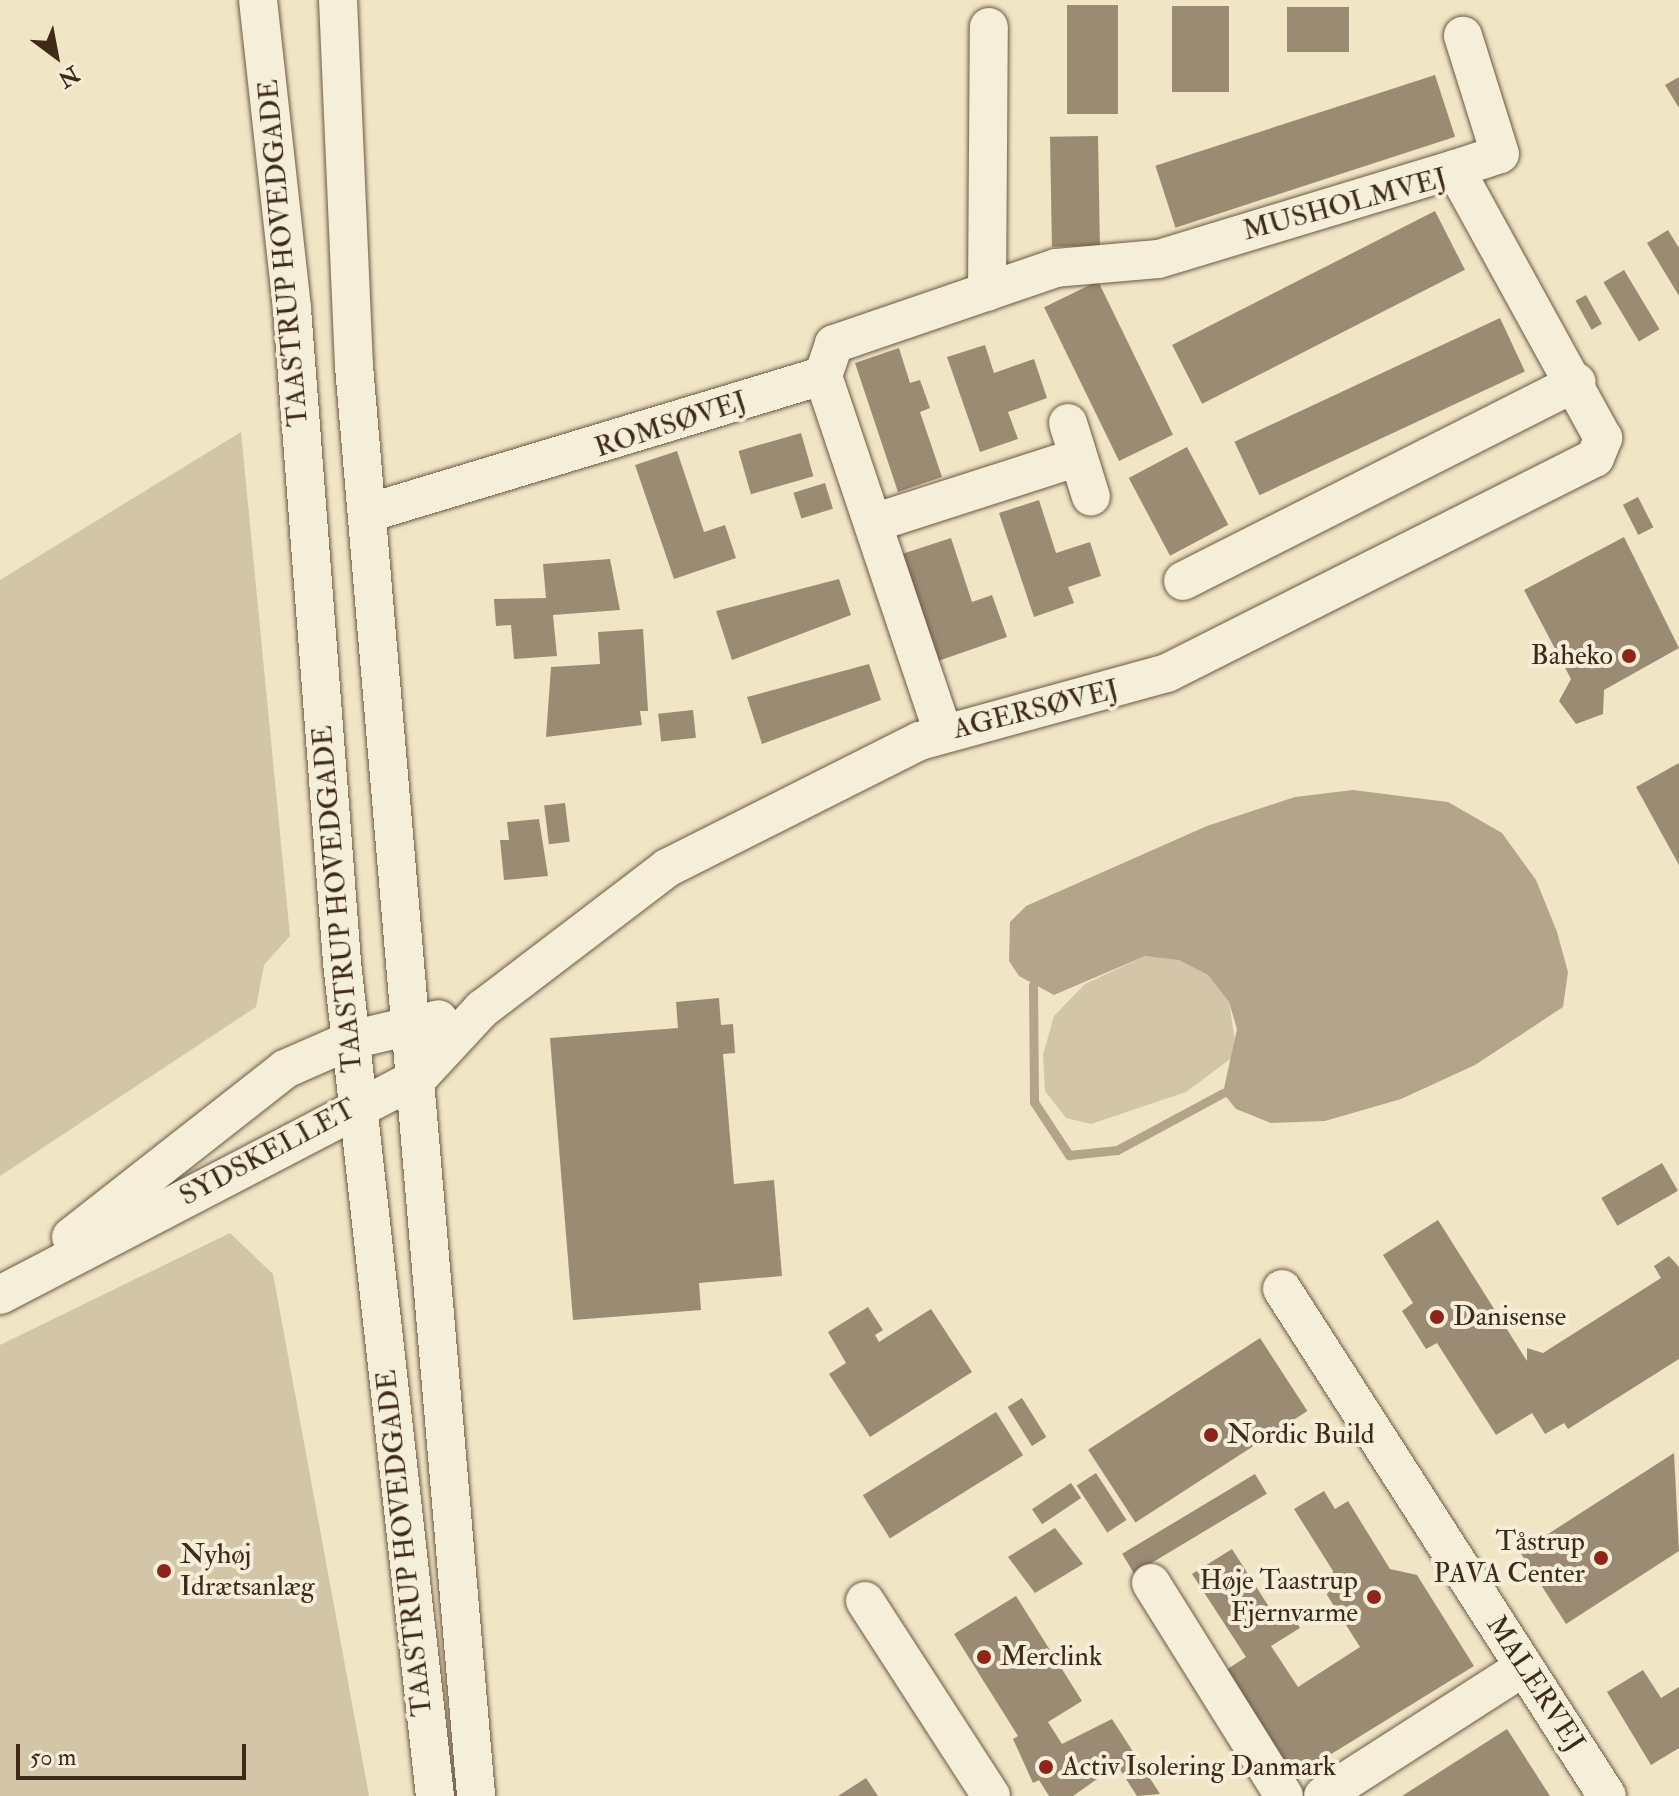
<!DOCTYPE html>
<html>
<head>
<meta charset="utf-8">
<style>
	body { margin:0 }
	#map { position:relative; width:1679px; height:1796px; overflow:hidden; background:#f0e5c5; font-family:"IM FELL Double Pica",serif }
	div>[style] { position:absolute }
	.green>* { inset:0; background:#d2c5a8 }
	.water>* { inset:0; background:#b4a58a }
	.stream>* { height:9px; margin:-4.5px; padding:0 4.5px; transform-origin:4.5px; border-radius:4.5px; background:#b4a58a }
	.building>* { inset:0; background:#9b8b72; transform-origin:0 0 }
	.roads { filter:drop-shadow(0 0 2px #6b5943) drop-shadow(0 0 2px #6b5943) }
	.minor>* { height:38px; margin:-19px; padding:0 19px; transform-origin:19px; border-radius:19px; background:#f5eed9 }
	.dots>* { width:22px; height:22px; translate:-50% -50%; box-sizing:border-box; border:4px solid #f5eed9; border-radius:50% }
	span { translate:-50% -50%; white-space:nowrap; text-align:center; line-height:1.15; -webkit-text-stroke:8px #f5eed9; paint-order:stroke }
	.street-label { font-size:28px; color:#3f2a18 }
	.poi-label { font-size:28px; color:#3f2a18 }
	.right { translate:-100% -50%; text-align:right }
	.left { translate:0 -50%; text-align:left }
	.north { position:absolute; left:16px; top:16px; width:80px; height:80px; -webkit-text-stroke:6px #f5eed9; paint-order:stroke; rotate:148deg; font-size:22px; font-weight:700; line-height:32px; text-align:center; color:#3f2a18 }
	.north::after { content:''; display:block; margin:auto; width:28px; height:36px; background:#3f2a18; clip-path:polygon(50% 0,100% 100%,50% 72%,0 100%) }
	.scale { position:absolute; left:16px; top:1744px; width:230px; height:36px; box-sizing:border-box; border:4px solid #3f2a18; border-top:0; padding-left:10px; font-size:24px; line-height:28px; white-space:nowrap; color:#3f2a18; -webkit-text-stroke:6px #f5eed9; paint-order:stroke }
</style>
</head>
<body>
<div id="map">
	<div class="green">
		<i style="clip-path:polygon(241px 432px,290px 936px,264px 965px,256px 1007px,0 1176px,0 580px)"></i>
		<i style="clip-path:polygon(1145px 956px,1179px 959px,1208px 975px,1229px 1002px,1237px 1054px,1186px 1092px,1091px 1124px,1066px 1118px,1045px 1091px,1043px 1055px,1054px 1016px,1085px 984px)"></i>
		<i style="clip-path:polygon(230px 1233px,273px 1274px,369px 1796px,0 1796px,0 1345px)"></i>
	</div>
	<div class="water">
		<i style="clip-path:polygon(1353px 790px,1448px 802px,1502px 833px,1536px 880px,1557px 932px,1568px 972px,1563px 1007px,1475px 1065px,1401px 1099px,1325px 1121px,1271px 1123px,1236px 1109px,1223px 1093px,1237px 1029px,1229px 1002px,1208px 975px,1179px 960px,1145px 956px,1054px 995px,1019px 976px,1009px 961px,1010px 922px,1026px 906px,1207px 826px,1295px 797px)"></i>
	</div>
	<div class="stream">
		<i style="left:1033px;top:985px;width:117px;rotate:89.5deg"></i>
		<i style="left:1034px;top:1102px;width:64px;rotate:56.6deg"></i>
		<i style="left:1069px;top:1155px;width:48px;rotate:-5.9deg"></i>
		<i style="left:1117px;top:1150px;width:120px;rotate:-28.3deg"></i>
	</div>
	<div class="building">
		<i style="left:1067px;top:5px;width:51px;height:109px"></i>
		<i style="left:1172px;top:6px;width:57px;height:86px"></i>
		<i style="left:1287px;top:7px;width:62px;height:45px"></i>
		<i style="left:1435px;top:75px;width:65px;height:294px;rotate:72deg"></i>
		<i style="clip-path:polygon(1679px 77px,1679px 108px,1665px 85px)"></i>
		<i style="left:1098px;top:136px;width:110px;height:48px;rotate:89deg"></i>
		<i style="left:1435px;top:211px;width:66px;height:295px;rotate:63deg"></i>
		<i style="clip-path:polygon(1668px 230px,1679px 248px,1679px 296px,1647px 243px)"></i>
		<i style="left:1624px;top:270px;width:69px;height:24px;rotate:59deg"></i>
		<i style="left:1098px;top:281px;width:171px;height:60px;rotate:64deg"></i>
		<i style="left:1586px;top:295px;width:33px;height:12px;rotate:61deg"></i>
		<i style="left:1500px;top:318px;width:59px;height:293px;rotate:65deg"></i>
		<i style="clip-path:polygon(985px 345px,994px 373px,1034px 359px,1047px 398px,1008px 412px,1018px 439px,980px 452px,947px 357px)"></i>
		<i style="clip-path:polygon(899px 348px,910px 383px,920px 380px,930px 408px,920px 412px,942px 477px,898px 492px,855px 363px)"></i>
		<i style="left:801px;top:433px;width:45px;height:65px;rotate:74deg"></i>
		<i style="left:1187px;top:447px;width:88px;height:66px;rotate:62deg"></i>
		<i style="clip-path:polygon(677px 451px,704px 532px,725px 525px,736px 558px,674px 579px,635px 465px)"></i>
		<i style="left:825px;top:483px;width:27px;height:33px;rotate:73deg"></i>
		<i style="left:1638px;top:497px;width:34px;height:17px;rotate:63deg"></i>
		<i style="clip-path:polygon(1039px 500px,1056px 553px,1090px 542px,1101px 576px,1068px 587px,1074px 603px,1034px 617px,999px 513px)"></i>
		<i style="clip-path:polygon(1624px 537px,1679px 648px,1604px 690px,1603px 714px,1576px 724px,1559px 701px,1571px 679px,1524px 590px)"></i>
		<i style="clip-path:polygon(951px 538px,972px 602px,992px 595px,1007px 637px,938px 661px,902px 554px)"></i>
		<i style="clip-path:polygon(610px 559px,620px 610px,553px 615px,557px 656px,514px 659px,511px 625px,496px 626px,494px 599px,546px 598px,543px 564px)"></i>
		<i style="clip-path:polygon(839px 579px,851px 615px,732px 660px,716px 611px)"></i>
		<i style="clip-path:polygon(643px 629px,648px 711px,640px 711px,642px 725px,546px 737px,551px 667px,600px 664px,598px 632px)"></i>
		<i style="clip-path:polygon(869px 664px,881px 700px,762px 744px,747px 697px)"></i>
		<i style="left:693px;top:710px;width:28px;height:35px;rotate:84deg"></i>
		<i style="clip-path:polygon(1679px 763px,1679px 865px,1636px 787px)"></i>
		<i style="left:565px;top:803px;width:39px;height:21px;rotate:83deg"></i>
		<i style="clip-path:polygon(539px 819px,548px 876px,504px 880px,500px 840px,509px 840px,507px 822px)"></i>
		<i style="clip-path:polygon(719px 998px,721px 1025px,733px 1024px,735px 1053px,723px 1054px,734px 1184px,774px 1180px,782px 1276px,699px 1283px,701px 1310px,573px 1320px,550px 1038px,678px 1028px,676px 1002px)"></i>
		<i style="left:1662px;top:1163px;width:32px;height:70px;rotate:60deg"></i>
		<i style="clip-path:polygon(1438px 1220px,1527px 1361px,1527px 1348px,1543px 1353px,1661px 1278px,1654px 1266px,1669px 1256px,1679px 1267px,1679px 1359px,1568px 1429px,1564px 1423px,1545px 1434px,1532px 1413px,1496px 1435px,1437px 1343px,1426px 1349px,1402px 1311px,1413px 1303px,1383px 1255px)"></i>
		<i style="clip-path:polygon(868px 1307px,883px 1330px,875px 1335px,879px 1342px,931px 1309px,972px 1372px,870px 1437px,829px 1374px,846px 1363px,828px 1332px)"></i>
		<i style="left:1260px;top:1338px;width:87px;height:205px;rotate:57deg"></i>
		<i style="left:1022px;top:1398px;width:46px;height:17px;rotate:58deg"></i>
		<i style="left:996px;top:1412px;width:51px;height:157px;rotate:58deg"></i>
		<i style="clip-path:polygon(1674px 1453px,1679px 1551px,1566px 1624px,1520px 1552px)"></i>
		<i style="left:1096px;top:1473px;width:56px;height:23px;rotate:57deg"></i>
		<i style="left:1255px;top:1474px;width:23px;height:155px;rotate:59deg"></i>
		<i style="left:1071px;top:1483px;width:18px;height:47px;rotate:56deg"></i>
		<i style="clip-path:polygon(1324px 1491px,1335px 1509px,1348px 1501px,1390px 1569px,1417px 1575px,1474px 1666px,1294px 1777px,1226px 1670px,1246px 1657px,1192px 1574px,1232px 1549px,1278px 1621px,1291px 1613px,1300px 1628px,1271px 1646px,1298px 1687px,1360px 1647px,1327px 1595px,1333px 1571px,1294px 1509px)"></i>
		<i style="clip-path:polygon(1055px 1528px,1083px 1564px,1035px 1593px,1008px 1557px)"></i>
		<i style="clip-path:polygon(1016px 1596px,1082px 1701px,1048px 1722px,1062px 1744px,1112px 1719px,1160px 1794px,1137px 1796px,1117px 1765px,1073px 1796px,1049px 1796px,1039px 1780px,1033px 1783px,1013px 1739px,1018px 1736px,954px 1634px)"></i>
		<i style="clip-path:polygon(1643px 1670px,1661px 1698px,1679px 1687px,1679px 1748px,1651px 1765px,1607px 1692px)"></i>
		<i style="clip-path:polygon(1507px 1729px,1550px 1796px,1402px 1796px)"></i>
		<i style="clip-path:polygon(866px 1778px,878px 1796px,838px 1796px)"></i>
	</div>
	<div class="roads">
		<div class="minor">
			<i style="left:258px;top:0;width:311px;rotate:83.7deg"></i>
			<i style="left:292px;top:309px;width:655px;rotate:85.62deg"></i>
			<i style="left:342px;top:962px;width:839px;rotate:83.64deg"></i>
			<i style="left:338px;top:0;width:366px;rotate:87.5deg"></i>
			<i style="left:354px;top:366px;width:1435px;rotate:85.12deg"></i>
			<i style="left:1455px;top:169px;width:47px;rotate:-18.4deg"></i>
			<i style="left:1500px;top:154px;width:124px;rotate:-107.4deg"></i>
			<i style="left:987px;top:292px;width:265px;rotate:-89.6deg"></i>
			<i style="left:1068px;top:423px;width:77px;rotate:72.7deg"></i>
			<i style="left:368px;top:513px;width:475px;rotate:-16.8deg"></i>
			<i style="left:823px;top:376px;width:376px;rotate:71.4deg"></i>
			<i style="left:873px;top:523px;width:215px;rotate:-17.8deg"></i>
			<i style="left:1183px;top:581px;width:441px;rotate:-26.8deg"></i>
			<i style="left:71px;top:1237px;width:272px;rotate:-38.1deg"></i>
			<i style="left:285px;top:1069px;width:72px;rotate:-23.7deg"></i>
			<i style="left:351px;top:1040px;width:90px;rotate:-13.4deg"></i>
			<i style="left:1282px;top:1289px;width:602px;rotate:57.34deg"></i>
			<i style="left:0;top:1295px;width:472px;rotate:-27.5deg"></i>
			<i style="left:419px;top:1077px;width:93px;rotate:-47.2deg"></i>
			<i style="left:482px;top:1009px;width:233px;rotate:-37.3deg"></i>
			<i style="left:667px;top:868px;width:283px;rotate:-26.7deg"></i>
			<i style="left:920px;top:741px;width:256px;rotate:-15.4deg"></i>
			<i style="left:1167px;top:673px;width:479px;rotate:-26.7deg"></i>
			<i style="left:1595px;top:458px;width:22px;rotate:-68deg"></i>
			<i style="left:1603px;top:438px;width:307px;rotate:-118.8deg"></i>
			<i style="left:1455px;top:169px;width:310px;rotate:163.1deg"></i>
			<i style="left:1158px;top:259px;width:102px;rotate:175deg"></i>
			<i style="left:1056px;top:268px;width:235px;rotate:161.1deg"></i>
			<i style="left:834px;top:344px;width:34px;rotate:109deg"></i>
			<i style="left:1151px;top:1583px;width:251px;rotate:58deg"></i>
			<i style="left:865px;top:1601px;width:232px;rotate:57.1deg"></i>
			<i style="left:1323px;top:1796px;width:239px;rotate:-32.7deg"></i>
		</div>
	</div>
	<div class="dots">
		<i style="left:1629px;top:656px;background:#8f2418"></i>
		<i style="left:1437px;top:1317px;background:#8f2418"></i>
		<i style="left:1211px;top:1435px;background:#8f2418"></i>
		<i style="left:1601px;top:1558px;background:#8f2418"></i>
		<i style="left:164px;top:1571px;background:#8f2418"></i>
		<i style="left:1374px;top:1597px;background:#8f2418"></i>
		<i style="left:984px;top:1657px;background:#8f2418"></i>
		<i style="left:1046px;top:1767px;background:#8f2418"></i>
	</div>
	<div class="street-label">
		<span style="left:1345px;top:205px;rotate:-15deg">MUSHOLMVEJ</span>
		<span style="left:284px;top:253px;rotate:-95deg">TAASTRUP HOVEDGADE</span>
		<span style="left:671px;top:425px;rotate:-18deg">ROMSØVEJ</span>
		<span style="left:1036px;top:710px;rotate:-14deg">AGERSØVEJ</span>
		<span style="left:338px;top:899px;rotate:-95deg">TAASTRUP HOVEDGADE</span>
		<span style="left:268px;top:1153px;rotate:-28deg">SYDSKELLET</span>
		<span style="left:405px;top:1543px;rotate:-96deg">TAASTRUP HOVEDGADE</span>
		<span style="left:1535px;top:1684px;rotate:57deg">MALERVEJ</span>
	</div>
	<div class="poi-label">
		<span class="right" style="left:1613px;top:656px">Baheko</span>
		<span class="left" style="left:1453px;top:1317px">Danisense</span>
		<span class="left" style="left:1227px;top:1435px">Nordic Build</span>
		<span class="right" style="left:1585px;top:1558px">Tåstrup<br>PAVA Center</span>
		<span class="left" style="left:180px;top:1571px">Nyhøj<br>Idrætsanlæg</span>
		<span class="right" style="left:1358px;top:1597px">Høje Taastrup<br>Fjernvarme</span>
		<span class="left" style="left:1000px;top:1657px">Merclink</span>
		<span class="left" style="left:1062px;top:1767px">Activ Isolering Danmark</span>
	</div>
	<div class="north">N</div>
	<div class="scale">50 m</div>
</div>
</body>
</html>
